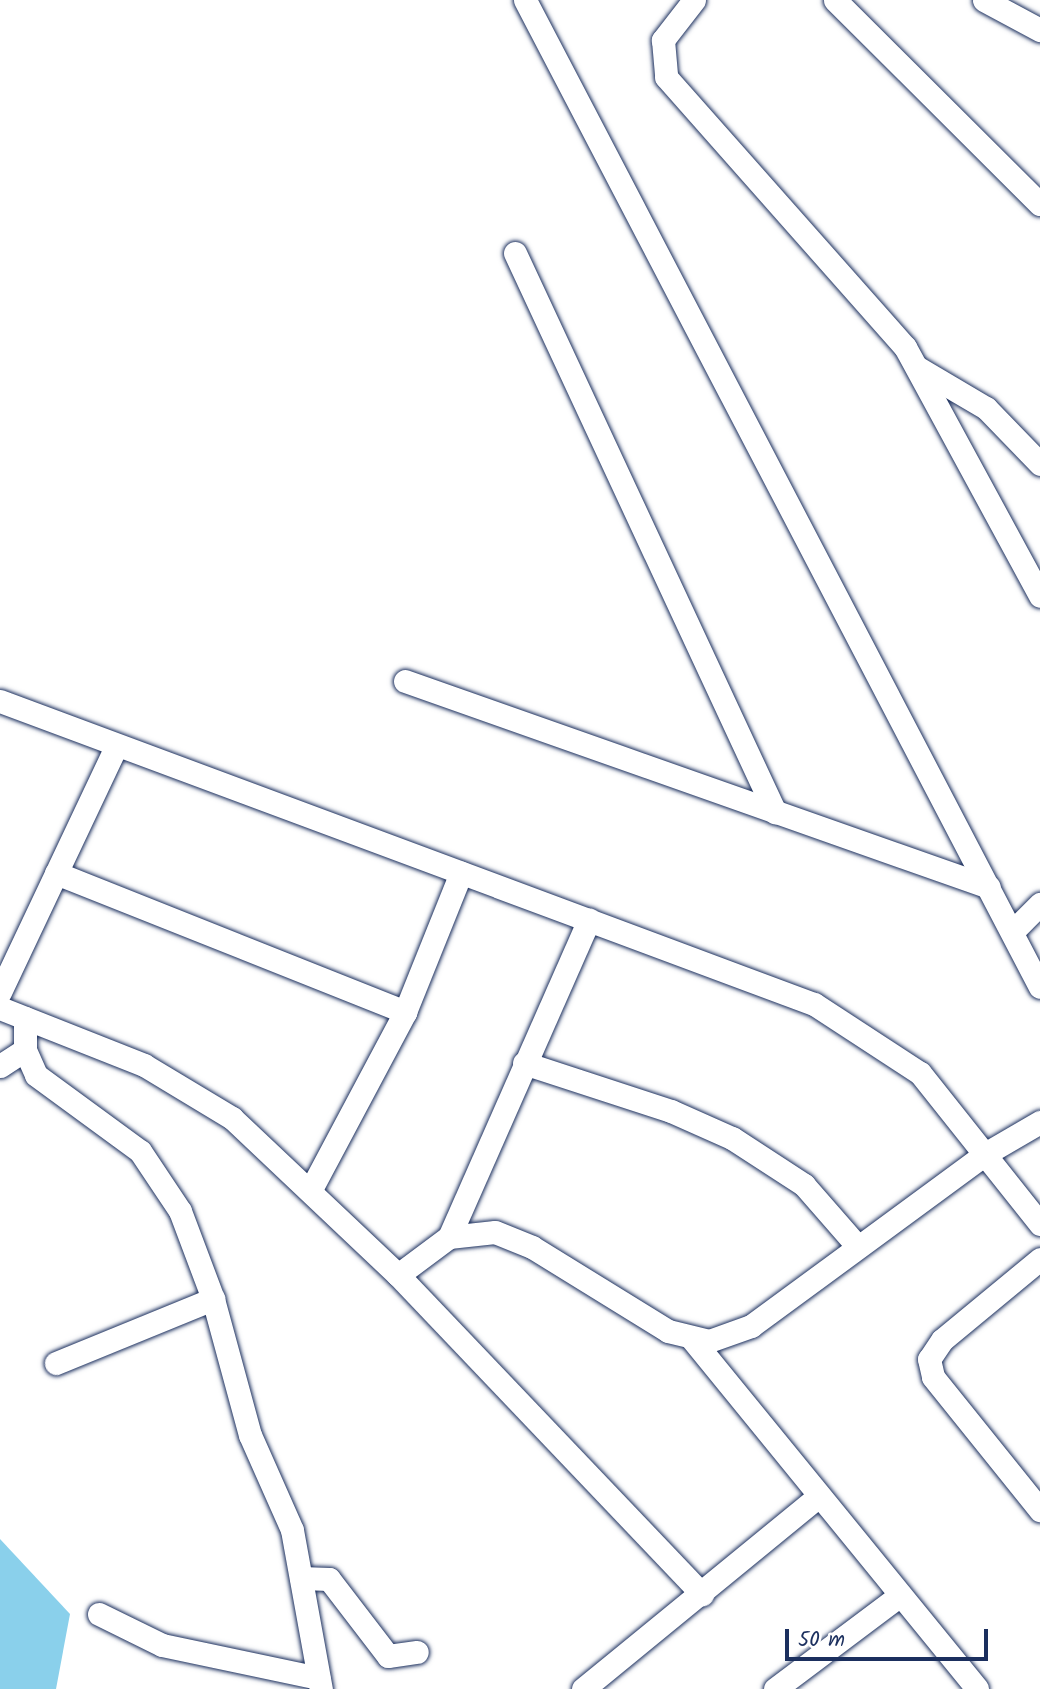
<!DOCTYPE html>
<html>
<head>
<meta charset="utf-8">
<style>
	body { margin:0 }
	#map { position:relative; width:1040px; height:1689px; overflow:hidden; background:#fff; font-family:Kalam,sans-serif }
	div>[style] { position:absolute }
	.water>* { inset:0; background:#8ad0eb }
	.roads { filter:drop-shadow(0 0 2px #1b2f5e) drop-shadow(0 0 2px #1b2f5e) }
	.minor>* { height:23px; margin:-11.5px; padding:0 11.5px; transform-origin:11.5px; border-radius:11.5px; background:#fff }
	span { translate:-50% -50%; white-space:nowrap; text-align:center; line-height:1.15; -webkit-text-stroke:5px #fff; paint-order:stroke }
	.scale { position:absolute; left:785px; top:1629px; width:203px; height:32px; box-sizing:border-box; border:4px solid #1b2f5e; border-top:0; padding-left:9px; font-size:21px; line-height:24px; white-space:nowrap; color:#1b2f5e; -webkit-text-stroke:5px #fff; paint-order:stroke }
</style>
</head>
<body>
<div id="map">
	<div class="water">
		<i style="clip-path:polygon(0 1539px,70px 1614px,56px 1689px,0 1689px)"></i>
	</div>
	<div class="roads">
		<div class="minor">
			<i style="left:525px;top:0;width:1113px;rotate:62.45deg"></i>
			<i style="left:694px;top:0;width:51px;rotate:127.8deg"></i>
			<i style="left:663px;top:40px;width:37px;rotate:85deg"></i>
			<i style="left:666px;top:77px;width:361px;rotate:48.5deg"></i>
			<i style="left:905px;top:347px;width:283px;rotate:61.5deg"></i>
			<i style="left:835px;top:0;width:289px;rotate:44.9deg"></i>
			<i style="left:984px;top:0;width:64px;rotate:28.2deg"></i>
			<i style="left:515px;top:253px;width:617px;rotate:65.06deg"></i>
			<i style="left:918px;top:368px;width:79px;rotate:30.5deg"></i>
			<i style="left:986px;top:408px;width:78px;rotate:46deg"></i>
			<i style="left:405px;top:681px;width:619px;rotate:19.43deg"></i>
			<i style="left:0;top:701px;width:869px;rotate:20.42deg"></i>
			<i style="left:814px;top:1004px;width:126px;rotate:33.1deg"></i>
			<i style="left:920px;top:1073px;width:193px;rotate:51.5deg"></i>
			<i style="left:56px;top:873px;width:376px;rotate:21.7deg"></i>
			<i style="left:1012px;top:932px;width:40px;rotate:-45deg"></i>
			<i style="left:0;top:992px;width:273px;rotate:-64.7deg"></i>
			<i style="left:0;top:1008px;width:155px;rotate:21.6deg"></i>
			<i style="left:144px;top:1065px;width:103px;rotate:31.1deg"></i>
			<i style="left:232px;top:1118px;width:228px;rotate:43.4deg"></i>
			<i style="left:398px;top:1275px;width:441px;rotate:46.4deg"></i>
			<i style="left:25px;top:1018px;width:32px;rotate:90deg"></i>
			<i style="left:25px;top:1050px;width:27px;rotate:66deg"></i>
			<i style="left:36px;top:1075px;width:129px;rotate:36.2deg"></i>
			<i style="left:140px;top:1151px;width:72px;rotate:56.3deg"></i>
			<i style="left:180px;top:1211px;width:94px;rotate:69.4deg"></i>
			<i style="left:213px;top:1299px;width:141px;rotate:74.8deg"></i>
			<i style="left:250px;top:1435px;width:104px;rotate:66.1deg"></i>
			<i style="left:292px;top:1530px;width:162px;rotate:79.7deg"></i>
			<i style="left:524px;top:1063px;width:155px;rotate:18.1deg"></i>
			<i style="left:671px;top:1111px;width:67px;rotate:23.9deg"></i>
			<i style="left:732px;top:1138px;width:86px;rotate:33.1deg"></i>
			<i style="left:804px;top:1185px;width:82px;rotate:48.9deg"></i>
			<i style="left:0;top:1066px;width:30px;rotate:-33deg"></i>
			<i style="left:310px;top:1191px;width:203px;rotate:-62deg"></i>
			<i style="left:405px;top:1012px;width:150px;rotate:-68.1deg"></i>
			<i style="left:449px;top:1237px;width:347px;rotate:-66.2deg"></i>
			<i style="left:1040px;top:1259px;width:127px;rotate:140.4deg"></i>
			<i style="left:942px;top:1340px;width:23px;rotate:124deg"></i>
			<i style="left:929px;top:1359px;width:18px;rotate:77deg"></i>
			<i style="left:933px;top:1377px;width:171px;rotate:51.2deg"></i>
			<i style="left:398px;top:1275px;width:64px;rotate:-36.7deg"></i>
			<i style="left:449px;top:1237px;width:46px;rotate:-6.2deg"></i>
			<i style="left:495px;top:1232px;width:40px;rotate:22deg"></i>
			<i style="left:532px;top:1247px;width:160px;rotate:31.7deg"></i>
			<i style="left:668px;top:1331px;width:42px;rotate:13.7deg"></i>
			<i style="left:709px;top:1341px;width:45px;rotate:-19.7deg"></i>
			<i style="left:751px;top:1326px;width:290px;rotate:-36.3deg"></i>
			<i style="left:985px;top:1154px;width:64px;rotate:-30.2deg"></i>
			<i style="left:692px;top:1339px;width:451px;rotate:50.8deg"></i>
			<i style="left:56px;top:1363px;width:170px;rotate:-22.2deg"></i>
			<i style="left:301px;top:1578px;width:28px;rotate:2deg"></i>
			<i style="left:329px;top:1579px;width:97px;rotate:52.5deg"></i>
			<i style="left:388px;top:1656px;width:29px;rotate:-8deg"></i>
			<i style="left:99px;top:1614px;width:70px;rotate:26.2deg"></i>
			<i style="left:162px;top:1645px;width:160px;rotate:11.9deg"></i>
			<i style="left:583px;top:1689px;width:305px;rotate:-39.3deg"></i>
			<i style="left:775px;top:1689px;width:156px;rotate:-36.9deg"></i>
		</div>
	</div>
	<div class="scale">50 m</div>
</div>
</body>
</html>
